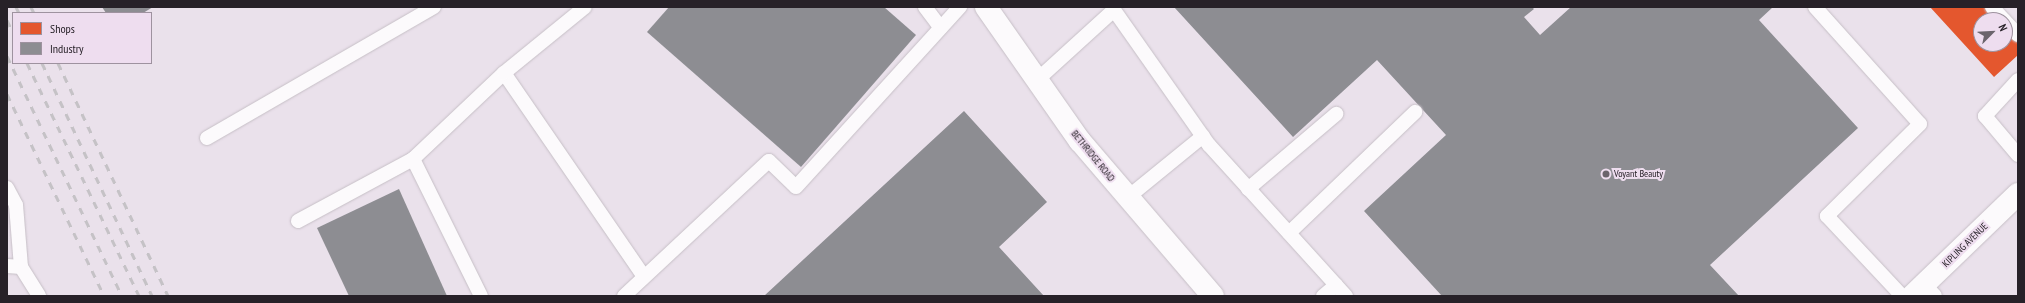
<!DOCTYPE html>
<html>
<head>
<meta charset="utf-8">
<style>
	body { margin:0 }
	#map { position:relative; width:2025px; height:303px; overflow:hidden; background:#eae1eb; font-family:"PT Sans Narrow",sans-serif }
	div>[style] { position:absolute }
	.shops>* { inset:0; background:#e4572e }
	.industry>* { inset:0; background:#8d8d92 }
	.roads { filter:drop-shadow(0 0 1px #c6bfc6) drop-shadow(0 0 1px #c6bfc6) }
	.service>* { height:14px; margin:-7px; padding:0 7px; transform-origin:7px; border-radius:7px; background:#fcfafc }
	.minor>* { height:22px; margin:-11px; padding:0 11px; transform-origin:11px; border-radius:11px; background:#fcfafc }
	.secondary>* { height:22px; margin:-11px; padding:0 11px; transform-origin:11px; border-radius:11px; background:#fcfafc }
	.rail>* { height:3px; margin-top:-1.5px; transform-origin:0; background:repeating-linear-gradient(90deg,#c5c2c6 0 7px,transparent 0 14px) }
	.dots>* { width:11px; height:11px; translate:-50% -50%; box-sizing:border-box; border:2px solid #eeddef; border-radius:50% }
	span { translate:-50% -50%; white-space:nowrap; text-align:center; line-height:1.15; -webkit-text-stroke:4px #eeddef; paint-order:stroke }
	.street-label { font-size:10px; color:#272128 }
	.poi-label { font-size:10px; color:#272128 }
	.left { translate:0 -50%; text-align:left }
	.frame { position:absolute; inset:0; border:8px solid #272128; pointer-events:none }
	.legend { position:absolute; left:12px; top:12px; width:140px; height:52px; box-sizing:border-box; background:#eeddef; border:1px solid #9e929f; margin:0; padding:5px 7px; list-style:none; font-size:12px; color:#272128 }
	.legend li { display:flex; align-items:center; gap:8px; height:20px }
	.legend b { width:20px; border:1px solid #9e929f }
	.north { position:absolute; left:1973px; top:12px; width:40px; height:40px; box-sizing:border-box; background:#eeddef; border:1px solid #9e929f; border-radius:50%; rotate:66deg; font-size:11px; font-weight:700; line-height:16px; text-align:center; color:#272128 }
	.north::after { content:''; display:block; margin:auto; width:14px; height:18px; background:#6b646c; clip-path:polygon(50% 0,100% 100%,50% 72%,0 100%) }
</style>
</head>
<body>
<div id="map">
	<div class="shops">
		<i style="clip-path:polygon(1930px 7px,1985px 7px,1997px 20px,1981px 20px,1981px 44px,2005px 44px,2005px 28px,2018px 43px,2018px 55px,1994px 77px)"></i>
	</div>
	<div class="industry">
		<i style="clip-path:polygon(102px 7px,153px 7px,143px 13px,106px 13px)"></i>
		<i style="clip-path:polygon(669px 7px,884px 7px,916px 35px,801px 167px,647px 32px)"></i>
		<i style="clip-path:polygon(1174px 7px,1532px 7px,1534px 9px,1524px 17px,1540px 35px,1571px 7px,1773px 7px,1759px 20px,1858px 128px,1710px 265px,1739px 296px,1442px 296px,1364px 211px,1446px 135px,1377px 60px,1293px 137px)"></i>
		<i style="clip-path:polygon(964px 111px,1047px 202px,999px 247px,1044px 296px,764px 296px)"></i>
		<i style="clip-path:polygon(399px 189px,447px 296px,349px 296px,317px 228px)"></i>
	</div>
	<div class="roads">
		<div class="service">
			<i style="left:925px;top:7px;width:26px;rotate:53deg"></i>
			<i style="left:1815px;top:7px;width:157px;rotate:48.1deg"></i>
			<i style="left:1920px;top:124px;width:131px;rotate:135.3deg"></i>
			<i style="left:1827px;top:216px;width:110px;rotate:46.8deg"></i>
			<i style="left:1992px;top:7px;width:18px;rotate:47deg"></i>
			<i style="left:2005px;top:21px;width:19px;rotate:47deg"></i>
			<i style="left:504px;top:73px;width:247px;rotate:55.5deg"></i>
			<i style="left:1037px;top:80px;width:104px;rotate:-42.3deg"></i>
			<i style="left:1114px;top:10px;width:165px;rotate:54.9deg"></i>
			<i style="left:1209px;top:145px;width:204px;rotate:47.8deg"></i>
			<i style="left:2018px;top:80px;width:49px;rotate:132.5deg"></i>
			<i style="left:1985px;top:116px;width:51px;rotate:49.8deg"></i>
			<i style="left:207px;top:138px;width:262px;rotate:-30deg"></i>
			<i style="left:7px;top:188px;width:19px;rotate:62deg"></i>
			<i style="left:16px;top:205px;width:62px;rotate:85.4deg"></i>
			<i style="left:1248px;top:189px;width:116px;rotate:-40.4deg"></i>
			<i style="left:1127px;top:198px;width:98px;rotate:-39.2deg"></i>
			<i style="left:298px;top:221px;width:131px;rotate:-28.3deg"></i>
			<i style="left:1289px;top:233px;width:175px;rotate:-43.8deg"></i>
			<i style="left:7px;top:266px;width:14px;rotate:4deg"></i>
			<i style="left:21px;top:267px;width:34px;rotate:58deg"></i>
			<i style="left:1924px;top:284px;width:16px;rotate:47deg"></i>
			<i style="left:481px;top:296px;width:153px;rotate:-116.4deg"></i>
			<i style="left:413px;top:159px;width:125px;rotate:-43.4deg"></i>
			<i style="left:504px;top:73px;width:104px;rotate:-39.2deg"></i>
			<i style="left:624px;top:296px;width:198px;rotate:-43deg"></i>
			<i style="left:769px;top:161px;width:37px;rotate:44deg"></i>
			<i style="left:796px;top:187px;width:244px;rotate:-47.7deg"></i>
			<i style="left:1323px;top:296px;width:17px;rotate:-40deg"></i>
		</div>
		<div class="minor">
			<i style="left:986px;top:7px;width:164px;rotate:55deg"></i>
			<i style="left:1080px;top:141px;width:204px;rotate:49.4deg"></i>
		</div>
		<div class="secondary">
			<i style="left:1912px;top:296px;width:147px;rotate:-43.9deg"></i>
		</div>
	</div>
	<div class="rail">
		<i style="left:16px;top:7px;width:7px;rotate:63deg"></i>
		<i style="left:31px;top:7px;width:7px;rotate:63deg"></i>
		<i style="left:7px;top:20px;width:14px;rotate:65deg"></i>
		<i style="left:7px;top:56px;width:266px;rotate:64.4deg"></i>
		<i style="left:27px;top:63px;width:259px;rotate:64.3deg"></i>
		<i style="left:42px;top:63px;width:258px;rotate:64.7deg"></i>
		<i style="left:58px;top:63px;width:258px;rotate:64.7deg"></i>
		<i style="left:7px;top:94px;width:224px;rotate:64.3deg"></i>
	</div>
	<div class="dots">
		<i style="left:1606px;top:174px;background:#6b646c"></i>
	</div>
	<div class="street-label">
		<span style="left:1093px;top:156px;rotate:51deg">BETHRIDGE ROAD</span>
		<span style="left:1965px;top:245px;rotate:-44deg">KIPLING AVENUE</span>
	</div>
	<div class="poi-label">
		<span class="left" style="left:1614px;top:174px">Voyant Beauty</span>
	</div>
	<div class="frame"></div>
	<ul class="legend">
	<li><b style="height:11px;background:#e4572e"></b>Shops</li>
	<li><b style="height:11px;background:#8d8d92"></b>Industry</li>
	</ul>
	<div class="north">N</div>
</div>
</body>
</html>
